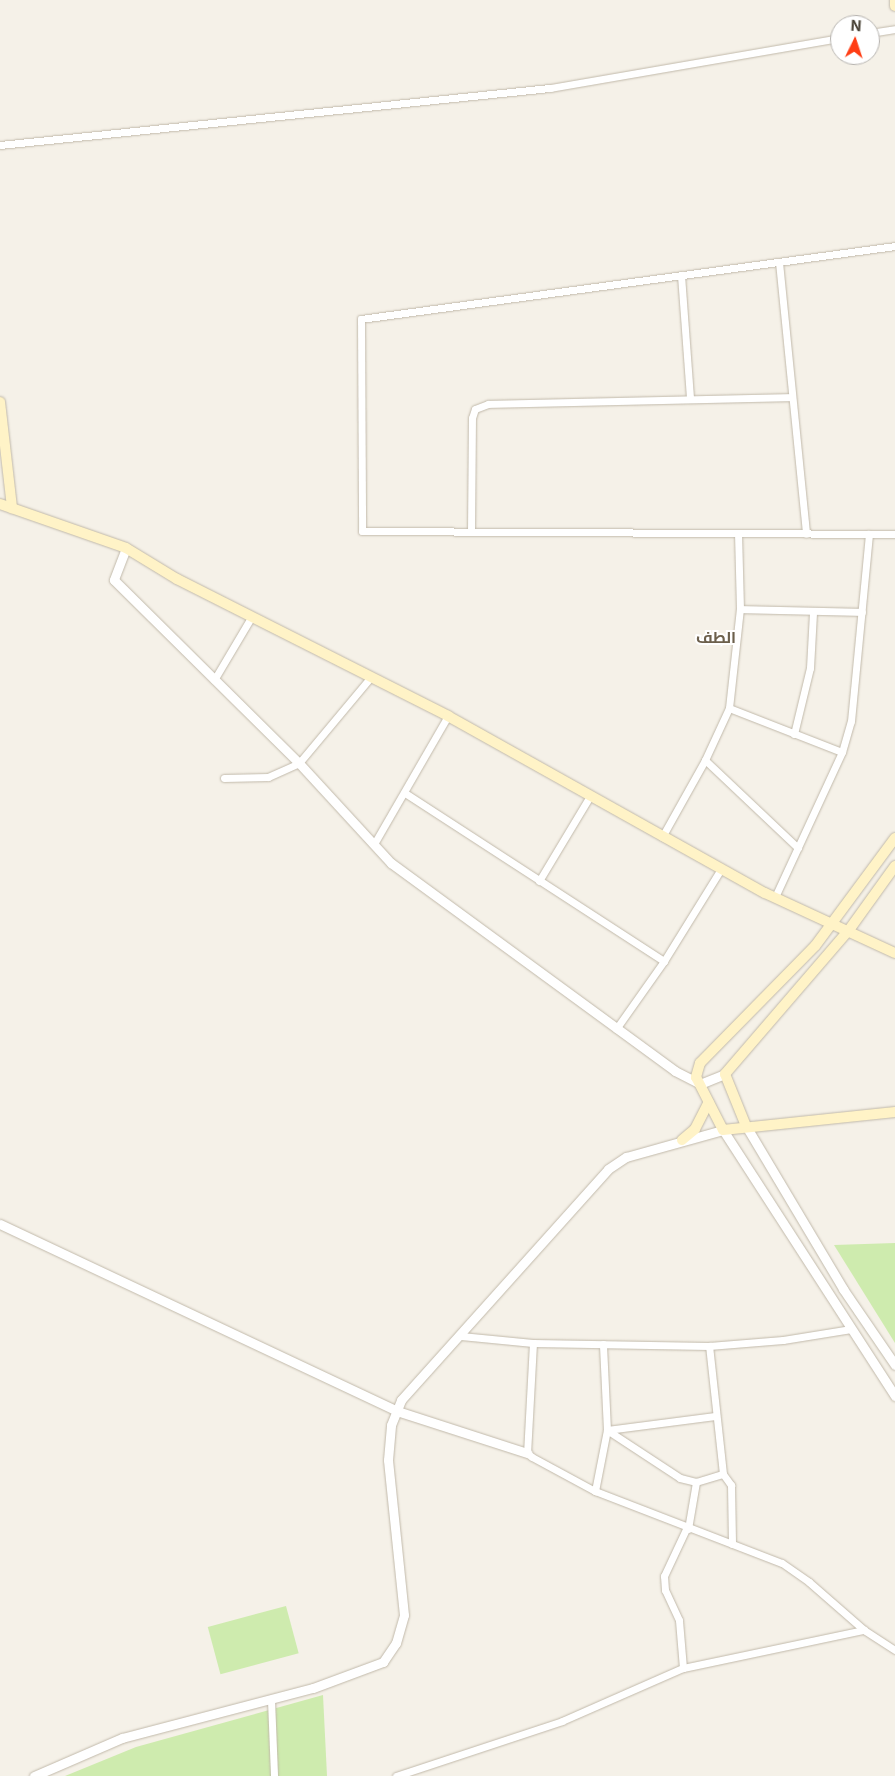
<!DOCTYPE html>
<html>
<head>
<meta charset="utf-8">
<style>
	body { margin:0 }
	#map { position:relative; width:895px; height:1776px; overflow:hidden; background:#f5f1e8; font-family:Inter,Cairo,sans-serif }
	div>[style] { position:absolute }
	.green>* { inset:0; background:#ceebae; transform-origin:0 0 }
	.roads { filter:drop-shadow(0 0 1px #c1b9aa) drop-shadow(0 0 1px #c1b9aa) }
	.minor>* { height:7px; margin:-3.5px; padding:0 3.5px; transform-origin:3.5px; border-radius:3.5px; background:#fff }
	.tertiary>* { height:9px; margin:-4.5px; padding:0 4.5px; transform-origin:4.5px; border-radius:4.5px; background:#fff }
	.secondary>* { height:10px; margin:-5px; padding:0 5px; transform-origin:5px; border-radius:5px; background:#fff3c7 }
	span { translate:-50% -50%; white-space:nowrap; text-align:center; line-height:1.15; -webkit-text-stroke:4px #fff; paint-order:stroke }
	.neighbourhood-label { font-size:16px; color:#6c604c; font-weight:700 }
	.north { position:absolute; left:830px; top:15px; width:50px; height:50px; box-sizing:border-box; background:#fff; border:1px solid #b6b3af; border-radius:50%; rotate:4deg; font-size:14px; font-weight:700; line-height:20px; text-align:center; color:#494236 }
	.north::after { content:''; display:block; margin:auto; width:18px; height:22px; background:#ff3d14; clip-path:polygon(50% 0,100% 100%,50% 72%,0 100%) }
</style>
</head>
<body>
<div id="map">
	<div class="green">
		<i style="clip-path:polygon(895px 1243px,895px 1343px,834px 1245px)"></i>
		<i style="left:286px;top:1606px;width:49px;height:81px;rotate:75deg"></i>
		<i style="clip-path:polygon(323px 1695px,327px 1776px,65px 1776px,136px 1747px)"></i>
	</div>
	<div class="roads">
		<div class="minor">
			<i style="left:870px;top:33px;width:25px;rotate:-9deg"></i>
			<i style="left:0;top:145px;width:553px;rotate:-5.92deg"></i>
			<i style="left:550px;top:88px;width:294px;rotate:-9.8deg"></i>
			<i style="left:895px;top:246px;width:539px;rotate:172.22deg"></i>
			<i style="left:361px;top:319px;width:212px;rotate:89.7deg"></i>
			<i style="left:362px;top:531px;width:533px;rotate:0.32deg"></i>
			<i style="left:779px;top:262px;width:273px;rotate:84.3deg"></i>
			<i style="left:681px;top:275px;width:124px;rotate:85.8deg"></i>
			<i style="left:471px;top:531px;width:113px;rotate:-89.5deg"></i>
			<i style="left:472px;top:418px;width:9px;rotate:-72deg"></i>
			<i style="left:475px;top:409px;width:14px;rotate:-21deg"></i>
			<i style="left:488px;top:404px;width:304px;rotate:-1.3deg"></i>
			<i style="left:740px;top:609px;width:122px;rotate:1.4deg"></i>
			<i style="left:214px;top:680px;width:74px;rotate:-59.3deg"></i>
			<i style="left:729px;top:708px;width:121px;rotate:21.3deg"></i>
			<i style="left:794px;top:734px;width:68px;rotate:-76.4deg"></i>
			<i style="left:810px;top:668px;width:55px;rotate:-86.9deg"></i>
			<i style="left:705px;top:760px;width:128px;rotate:43.4deg"></i>
			<i style="left:224px;top:778px;width:44px;rotate:-1.3deg"></i>
			<i style="left:268px;top:777px;width:34px;rotate:-24deg"></i>
			<i style="left:299px;top:763px;width:112px;rotate:-50.1deg"></i>
			<i style="left:405px;top:793px;width:309px;rotate:33deg"></i>
			<i style="left:662px;top:837px;width:88px;rotate:-60.8deg"></i>
			<i style="left:705px;top:760px;width:57px;rotate:-65.2deg"></i>
			<i style="left:729px;top:708px;width:100px;rotate:-83.7deg"></i>
			<i style="left:740px;top:609px;width:76px;rotate:-91.5deg"></i>
			<i style="left:374px;top:844px;width:148px;rotate:-60deg"></i>
			<i style="left:539px;top:881px;width:99px;rotate:-59deg"></i>
			<i style="left:775px;top:897px;width:160px;rotate:-65.2deg"></i>
			<i style="left:842px;top:752px;width:32px;rotate:-74deg"></i>
			<i style="left:851px;top:721px;width:188px;rotate:-84.5deg"></i>
			<i style="left:616px;top:1029px;width:83px;rotate:-54.8deg"></i>
			<i style="left:664px;top:961px;width:108px;rotate:-58.2deg"></i>
			<i style="left:461px;top:1336px;width:72px;rotate:5.6deg"></i>
			<i style="left:533px;top:1343px;width:176px;rotate:1deg"></i>
			<i style="left:709px;top:1346px;width:74px;rotate:-4.6deg"></i>
			<i style="left:783px;top:1340px;width:69px;rotate:-9.2deg"></i>
			<i style="left:533px;top:1343px;width:110px;rotate:93.1deg"></i>
			<i style="left:527px;top:1453px;width:6px;rotate:39deg"></i>
			<i style="left:532px;top:1457px;width:72px;rotate:28.4deg"></i>
			<i style="left:595px;top:1491px;width:200px;rotate:21.1deg"></i>
			<i style="left:782px;top:1563px;width:33px;rotate:35deg"></i>
			<i style="left:809px;top:1582px;width:73px;rotate:41.1deg"></i>
			<i style="left:864px;top:1630px;width:37px;rotate:33deg"></i>
			<i style="left:607px;top:1430px;width:87px;rotate:33.3deg"></i>
			<i style="left:680px;top:1478px;width:16px;rotate:14deg"></i>
			<i style="left:696px;top:1482px;width:28px;rotate:-17deg"></i>
			<i style="left:723px;top:1474px;width:129px;rotate:-96.2deg"></i>
			<i style="left:607px;top:1430px;width:109px;rotate:-7.4deg"></i>
			<i style="left:723px;top:1474px;width:14px;rotate:54deg"></i>
			<i style="left:731px;top:1485px;width:59px;rotate:89deg"></i>
			<i style="left:595px;top:1491px;width:62px;rotate:-78.9deg"></i>
			<i style="left:607px;top:1430px;width:86px;rotate:-92.7deg"></i>
			<i style="left:688px;top:1529px;width:48px;rotate:-80.3deg"></i>
			<i style="left:683px;top:1668px;width:48px;rotate:-94.8deg"></i>
			<i style="left:679px;top:1620px;width:33px;rotate:-115deg"></i>
			<i style="left:665px;top:1590px;width:14px;rotate:-94deg"></i>
			<i style="left:664px;top:1576px;width:52px;rotate:-64.9deg"></i>
			<i style="left:271px;top:1700px;width:76px;rotate:87.7deg"></i>
			<i style="left:396px;top:1776px;width:175px;rotate:-18.3deg"></i>
			<i style="left:562px;top:1721px;width:132px;rotate:-23.7deg"></i>
			<i style="left:683px;top:1668px;width:185px;rotate:-11.9deg"></i>
		</div>
		<div class="tertiary">
			<i style="left:126px;top:548px;width:34px;rotate:111deg"></i>
			<i style="left:114px;top:580px;width:260px;rotate:44.7deg"></i>
			<i style="left:299px;top:763px;width:136px;rotate:47.4deg"></i>
			<i style="left:391px;top:863px;width:352px;rotate:36.2deg"></i>
			<i style="left:675px;top:1071px;width:28px;rotate:27deg"></i>
			<i style="left:700px;top:1084px;width:27px;rotate:-22deg"></i>
			<i style="left:746px;top:1126px;width:190px;rotate:59.2deg"></i>
			<i style="left:843px;top:1289px;width:92px;rotate:55.6deg"></i>
			<i style="left:0;top:1224px;width:439px;rotate:25.2deg"></i>
			<i style="left:397px;top:1411px;width:137px;rotate:17.9deg"></i>
			<i style="left:34px;top:1776px;width:96px;rotate:-23.4deg"></i>
			<i style="left:122px;top:1738px;width:197px;rotate:-14.7deg"></i>
			<i style="left:313px;top:1688px;width:75px;rotate:-20.4deg"></i>
			<i style="left:383px;top:1662px;width:23px;rotate:-56deg"></i>
			<i style="left:396px;top:1643px;width:29px;rotate:-74deg"></i>
			<i style="left:404px;top:1615px;width:156px;rotate:-95.9deg"></i>
			<i style="left:388px;top:1460px;width:35px;rotate:-85deg"></i>
			<i style="left:391px;top:1425px;width:27px;rotate:-68deg"></i>
			<i style="left:401px;top:1400px;width:310px;rotate:-48.1deg"></i>
			<i style="left:608px;top:1169px;width:22px;rotate:-34deg"></i>
			<i style="left:626px;top:1157px;width:101px;rotate:-15.6deg"></i>
			<i style="left:723px;top:1130px;width:317px;rotate:57.1deg"></i>
		</div>
		<div class="secondary">
			<i style="left:895px;top:0;width:6px;rotate:90deg"></i>
			<i style="left:0;top:402px;width:107px;rotate:83.5deg"></i>
			<i style="left:0;top:504px;width:133px;rotate:19.2deg"></i>
			<i style="left:126px;top:548px;width:60px;rotate:31.3deg"></i>
			<i style="left:177px;top:579px;width:304px;rotate:26.8deg"></i>
			<i style="left:448px;top:716px;width:363px;rotate:29.2deg"></i>
			<i style="left:765px;top:893px;width:143px;rotate:24.8deg"></i>
			<i style="left:895px;top:838px;width:134px;rotate:126.5deg"></i>
			<i style="left:815px;top:946px;width:164px;rotate:134.5deg"></i>
			<i style="left:700px;top:1063px;width:15px;rotate:106deg"></i>
			<i style="left:696px;top:1077px;width:59px;rotate:63deg"></i>
			<i style="left:723px;top:1130px;width:173px;rotate:-6deg"></i>
			<i style="left:746px;top:1126px;width:56px;rotate:-112deg"></i>
			<i style="left:725px;top:1074px;width:190px;rotate:-49.3deg"></i>
			<i style="left:849px;top:930px;width:79px;rotate:-54.3deg"></i>
			<i style="left:682px;top:1140px;width:17px;rotate:-40deg"></i>
			<i style="left:695px;top:1129px;width:30px;rotate:-63deg"></i>
		</div>
	</div>
	<div class="neighbourhood-label">
		<span style="left:716px;top:637px">الطف</span>
	</div>
	<div class="north">N</div>
</div>
</body>
</html>
